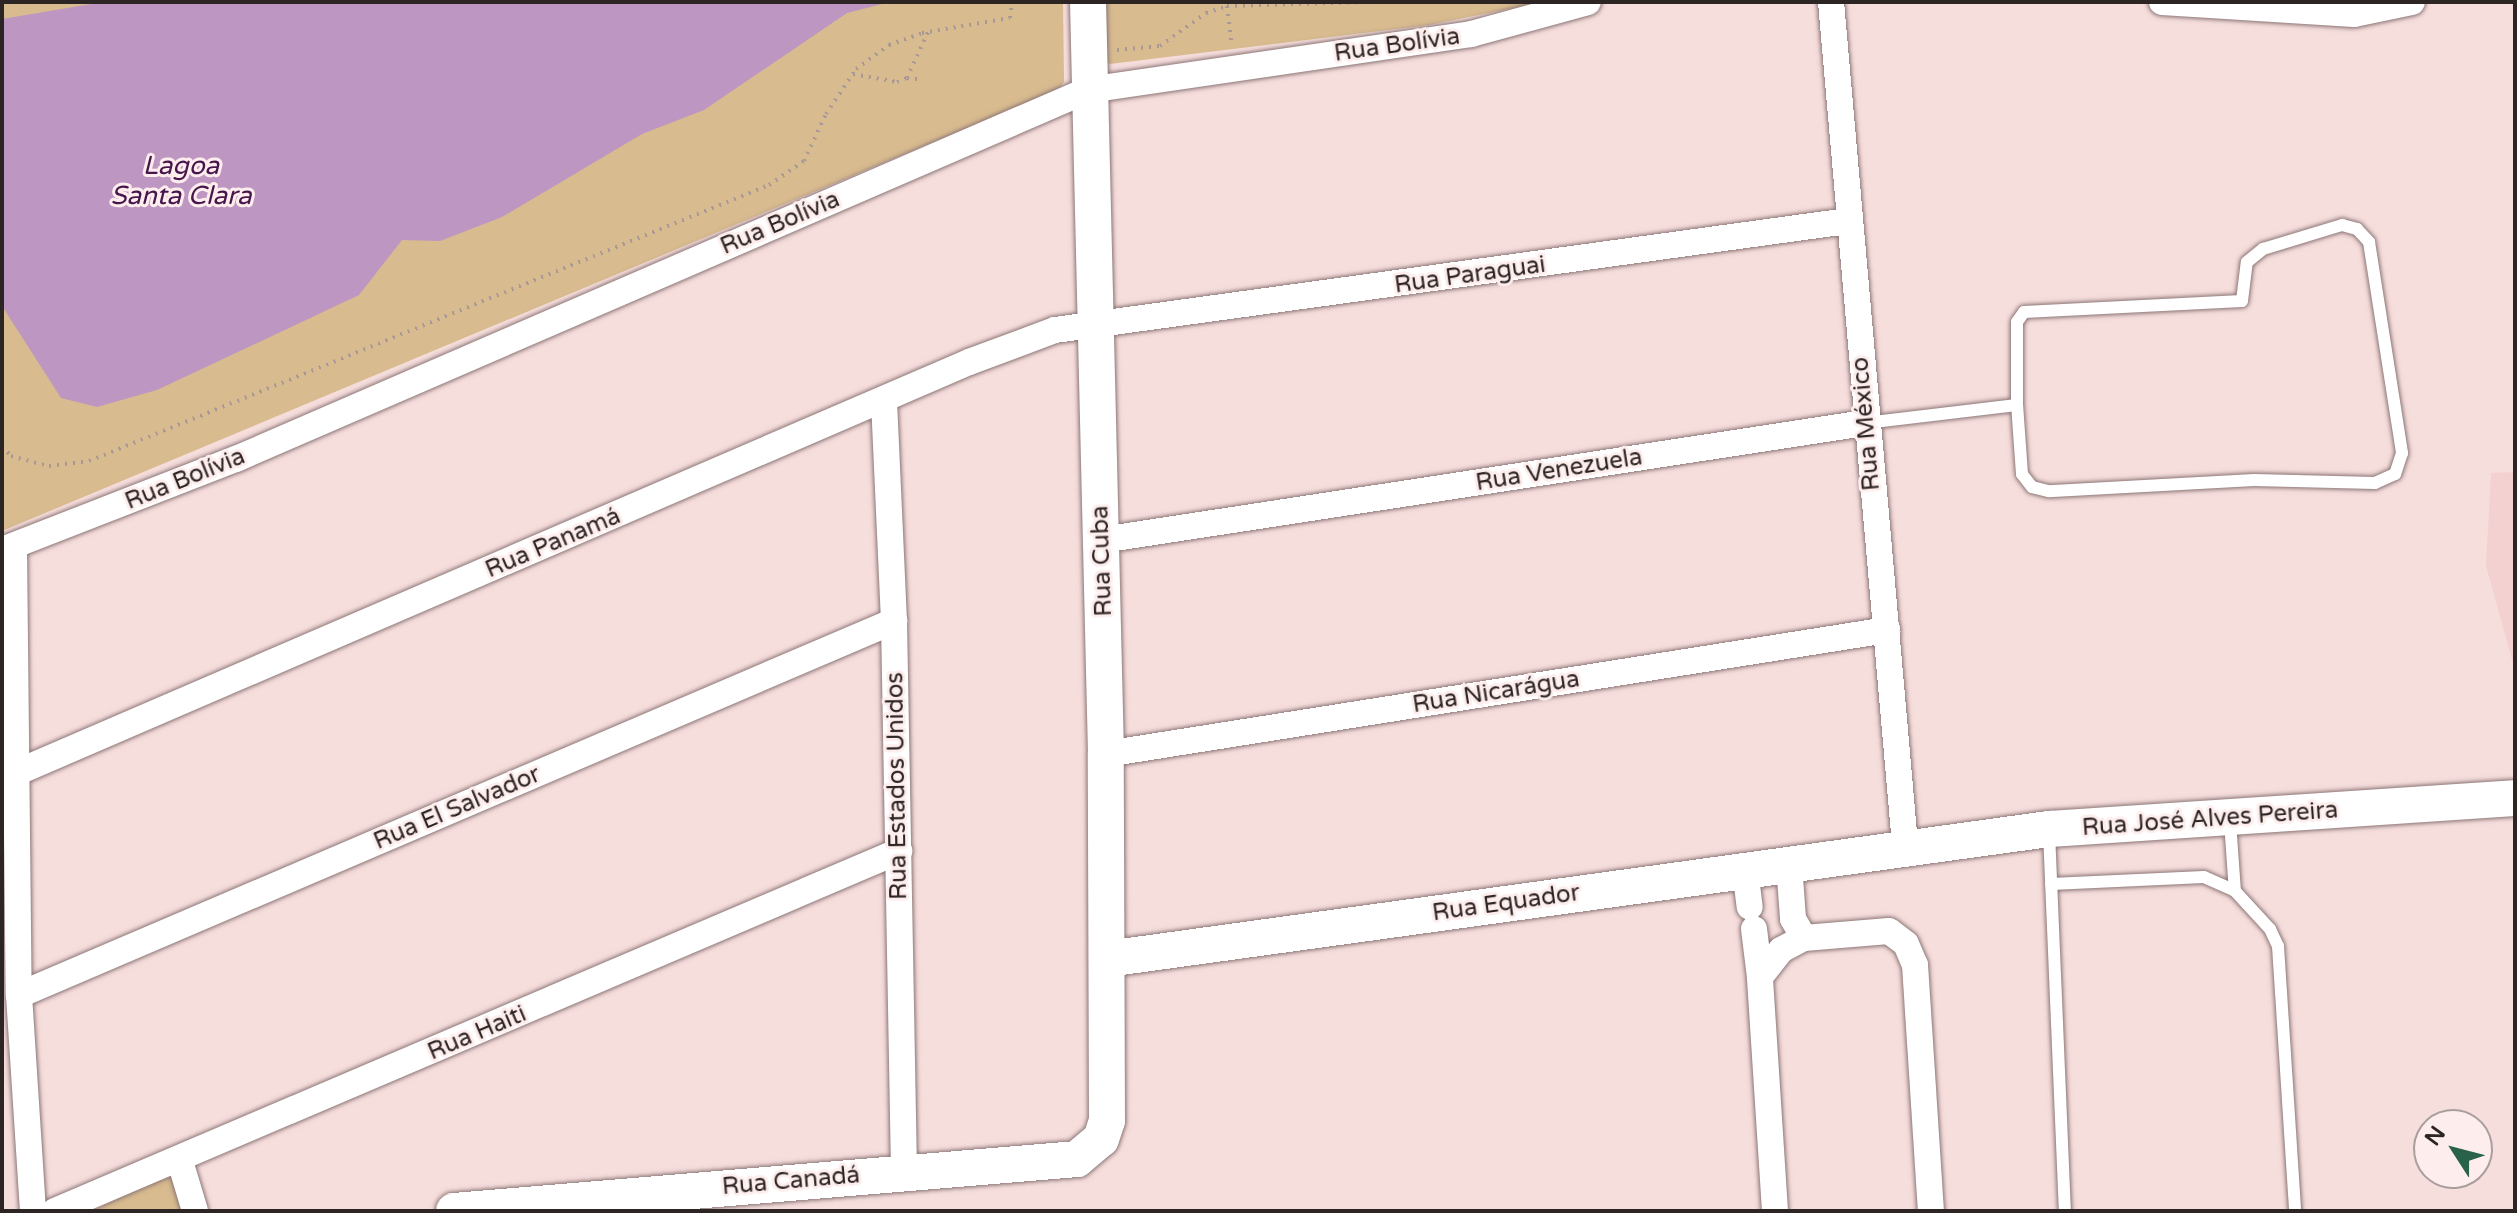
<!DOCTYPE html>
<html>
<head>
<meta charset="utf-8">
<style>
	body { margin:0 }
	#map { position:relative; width:2517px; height:1213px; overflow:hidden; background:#f6dedd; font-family:"Varela Round",sans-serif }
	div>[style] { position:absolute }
	.built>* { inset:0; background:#f2d1d0 }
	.green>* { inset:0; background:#d8bb8f }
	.water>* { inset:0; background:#be96c2 }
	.path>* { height:4px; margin-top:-2px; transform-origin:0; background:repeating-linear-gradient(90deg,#aa9897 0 2px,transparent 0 8px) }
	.roads { filter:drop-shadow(0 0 2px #8c7676) drop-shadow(0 0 2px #8c7676) }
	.lane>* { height:12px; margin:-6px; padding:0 6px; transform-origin:6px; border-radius:6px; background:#fff }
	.street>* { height:26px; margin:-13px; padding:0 13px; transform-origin:13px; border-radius:13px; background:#fff }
	.secondary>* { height:36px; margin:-18px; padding:0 18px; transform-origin:18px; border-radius:18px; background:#fff }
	span { translate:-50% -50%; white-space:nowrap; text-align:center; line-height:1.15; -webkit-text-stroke:6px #fdeeed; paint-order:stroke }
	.street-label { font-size:24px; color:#2d2424 }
	.water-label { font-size:26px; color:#46154c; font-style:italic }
	.frame { position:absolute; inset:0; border:4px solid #2d2424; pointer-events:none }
	.north { position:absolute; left:2413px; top:1109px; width:80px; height:80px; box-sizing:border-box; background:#fdeeed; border:2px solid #aa9d9d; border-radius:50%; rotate:306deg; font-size:22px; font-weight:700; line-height:32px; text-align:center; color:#2d2424 }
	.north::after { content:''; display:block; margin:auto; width:28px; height:36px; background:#29624a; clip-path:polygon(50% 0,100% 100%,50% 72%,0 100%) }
</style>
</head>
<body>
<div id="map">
	<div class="built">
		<i style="clip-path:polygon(2515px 472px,2515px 670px,2486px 566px,2491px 473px)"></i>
	</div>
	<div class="green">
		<i style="clip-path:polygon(2px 2px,1063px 2px,1064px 82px,1058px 90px,2px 531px)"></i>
		<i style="clip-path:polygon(1098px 2px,1544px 2px,1429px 25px,1110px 64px,1104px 61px)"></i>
		<i style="clip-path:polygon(164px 1176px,175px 1180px,188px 1211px,92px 1211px)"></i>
	</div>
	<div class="water">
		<i style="clip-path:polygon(103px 2px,890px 2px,847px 13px,704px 110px,642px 134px,502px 217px,440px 241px,402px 240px,359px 295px,157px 390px,97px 407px,61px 398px,2px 306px,2px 19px)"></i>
	</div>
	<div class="path">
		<i style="left:1227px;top:6px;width:38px;rotate:83deg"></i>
		<i style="left:1117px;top:50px;width:43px;rotate:-5.3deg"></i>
		<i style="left:1160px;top:46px;width:57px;rotate:-35.7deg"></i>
		<i style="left:1206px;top:13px;width:22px;rotate:-18deg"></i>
		<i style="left:1227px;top:6px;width:142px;rotate:-1.6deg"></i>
		<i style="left:853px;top:74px;width:45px;rotate:10.3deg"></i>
		<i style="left:897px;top:82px;width:11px;rotate:-22deg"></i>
		<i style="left:907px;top:78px;width:51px;rotate:-65.5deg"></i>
		<i style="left:907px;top:78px;width:11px;rotate:5deg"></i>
		<i style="left:2px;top:446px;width:13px;rotate:48deg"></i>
		<i style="left:11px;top:456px;width:39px;rotate:15deg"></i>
		<i style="left:49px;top:466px;width:40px;rotate:-7.1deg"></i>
		<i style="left:89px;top:461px;width:734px;rotate:-22.09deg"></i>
		<i style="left:769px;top:185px;width:42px;rotate:-34.4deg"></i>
		<i style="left:804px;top:161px;width:52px;rotate:-64.9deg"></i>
		<i style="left:826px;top:114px;width:54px;rotate:-56.3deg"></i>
		<i style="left:856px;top:69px;width:41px;rotate:-36deg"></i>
		<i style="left:889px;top:45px;width:35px;rotate:-20deg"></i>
		<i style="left:922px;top:33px;width:89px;rotate:-9.7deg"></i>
		<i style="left:1010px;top:18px;width:16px;rotate:-83deg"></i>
	</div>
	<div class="roads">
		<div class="lane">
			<i style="left:2342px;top:225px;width:16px;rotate:15deg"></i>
			<i style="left:2357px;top:229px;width:18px;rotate:47deg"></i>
			<i style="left:2369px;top:242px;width:214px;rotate:81.1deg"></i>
			<i style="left:2402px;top:453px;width:22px;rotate:108deg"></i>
			<i style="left:2395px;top:474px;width:22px;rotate:156deg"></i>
			<i style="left:2375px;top:483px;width:121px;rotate:-178.6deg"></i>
			<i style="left:2254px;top:480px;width:206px;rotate:176.9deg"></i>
			<i style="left:2048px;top:491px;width:16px;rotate:-166deg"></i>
			<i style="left:2032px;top:487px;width:16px;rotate:-128deg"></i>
			<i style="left:2022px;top:474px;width:69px;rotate:-94.1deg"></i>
			<i style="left:2017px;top:405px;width:83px;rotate:-90deg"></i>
			<i style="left:2017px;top:322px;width:12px;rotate:-55deg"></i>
			<i style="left:2024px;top:312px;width:218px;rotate:-2.9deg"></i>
			<i style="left:2242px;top:301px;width:39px;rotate:-83deg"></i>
			<i style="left:2247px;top:262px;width:21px;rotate:-39deg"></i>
			<i style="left:2263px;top:249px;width:83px;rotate:-16.9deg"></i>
			<i style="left:1865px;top:423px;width:153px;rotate:-6.8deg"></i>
			<i style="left:2230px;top:822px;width:69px;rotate:85.9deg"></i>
			<i style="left:2049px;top:832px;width:379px;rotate:87.6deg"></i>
			<i style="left:2051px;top:884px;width:153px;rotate:-2.6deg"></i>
			<i style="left:2204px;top:877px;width:34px;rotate:24deg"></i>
			<i style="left:2235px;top:891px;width:52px;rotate:47.4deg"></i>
			<i style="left:2270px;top:929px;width:19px;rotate:65deg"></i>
			<i style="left:2278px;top:946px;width:266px;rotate:86.3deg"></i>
		</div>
		<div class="street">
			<i style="left:1831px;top:2px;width:846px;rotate:84.98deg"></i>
			<i style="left:2162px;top:2px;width:192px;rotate:3.6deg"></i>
			<i style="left:2354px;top:14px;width:59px;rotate:-11.7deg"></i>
			<i style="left:884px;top:401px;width:220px;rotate:87.4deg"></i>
			<i style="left:894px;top:621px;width:550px;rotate:88.96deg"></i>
			<i style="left:1102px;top:540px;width:772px;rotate:-8.72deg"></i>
			<i style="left:14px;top:547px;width:448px;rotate:89.4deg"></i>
			<i style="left:19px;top:995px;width:216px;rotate:86.3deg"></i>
			<i style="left:2px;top:550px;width:251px;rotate:-21.3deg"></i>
			<i style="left:236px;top:459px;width:928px;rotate:-23.42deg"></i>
			<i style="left:1088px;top:90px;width:387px;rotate:-8.3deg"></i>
			<i style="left:1471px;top:34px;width:121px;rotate:-15.3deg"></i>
			<i style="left:1106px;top:754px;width:791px;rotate:-9.02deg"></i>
			<i style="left:18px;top:772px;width:1036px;rotate:-23.32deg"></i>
			<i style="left:969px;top:362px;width:92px;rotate:-20.4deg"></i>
			<i style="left:1055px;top:330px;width:800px;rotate:-7.83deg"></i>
			<i style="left:1789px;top:864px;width:55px;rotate:85.8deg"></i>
			<i style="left:1793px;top:919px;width:22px;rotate:60deg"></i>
			<i style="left:1745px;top:869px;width:38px;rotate:83deg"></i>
			<i style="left:1754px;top:929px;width:48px;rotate:82.9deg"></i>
			<i style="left:19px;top:995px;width:952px;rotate:-23.14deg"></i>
			<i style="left:180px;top:1161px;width:52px;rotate:73.3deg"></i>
			<i style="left:55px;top:1211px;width:918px;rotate:-23.1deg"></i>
			<i style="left:1775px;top:1211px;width:234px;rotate:-93.7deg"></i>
			<i style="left:1760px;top:977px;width:34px;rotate:-52deg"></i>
			<i style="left:1781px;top:950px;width:26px;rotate:-28deg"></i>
			<i style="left:1804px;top:938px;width:85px;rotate:-4.7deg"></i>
			<i style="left:1889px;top:931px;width:21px;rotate:37deg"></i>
			<i style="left:1906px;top:944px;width:23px;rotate:67deg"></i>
			<i style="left:1915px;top:965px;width:247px;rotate:86.3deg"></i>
		</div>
		<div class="secondary">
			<i style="left:1107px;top:959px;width:951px;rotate:-7.86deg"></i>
			<i style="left:2049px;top:829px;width:467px;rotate:-3.8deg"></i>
			<i style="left:454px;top:1211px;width:625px;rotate:-4.77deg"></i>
			<i style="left:1077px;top:1159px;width:31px;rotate:-40deg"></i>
			<i style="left:1101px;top:1139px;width:19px;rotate:-72deg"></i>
			<i style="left:1107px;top:1121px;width:367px;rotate:-90.2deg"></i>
			<i style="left:1106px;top:754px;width:752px;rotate:-91.37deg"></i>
		</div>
	</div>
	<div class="street-label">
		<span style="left:1397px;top:45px;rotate:-8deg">Rua Bolívia</span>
		<span style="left:780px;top:223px;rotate:-23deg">Rua Bolívia</span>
		<span style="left:1470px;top:275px;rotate:-8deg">Rua Paraguai</span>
		<span style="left:1866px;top:424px;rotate:-95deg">Rua México</span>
		<span style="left:1559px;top:470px;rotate:-9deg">Rua Venezuela</span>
		<span style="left:185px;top:479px;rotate:-22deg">Rua Bolívia</span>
		<span style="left:553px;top:543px;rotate:-23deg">Rua Panamá</span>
		<span style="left:1102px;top:561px;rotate:-92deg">Rua Cuba</span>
		<span style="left:1496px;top:692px;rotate:-9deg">Rua Nicarágua</span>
		<span style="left:897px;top:786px;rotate:-91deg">Rua Estados Unidos</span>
		<span style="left:457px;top:808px;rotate:-23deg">Rua El Salvador</span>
		<span style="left:2210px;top:819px;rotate:-4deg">Rua José Alves Pereira</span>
		<span style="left:1506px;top:903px;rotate:-8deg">Rua Equador</span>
		<span style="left:477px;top:1033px;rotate:-23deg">Rua Haiti</span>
		<span style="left:791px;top:1181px;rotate:-5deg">Rua Canadá</span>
	</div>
	<div class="water-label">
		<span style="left:181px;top:181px">Lagoa<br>Santa Clara</span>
	</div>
	<div class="frame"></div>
	<div class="north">N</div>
</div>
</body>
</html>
